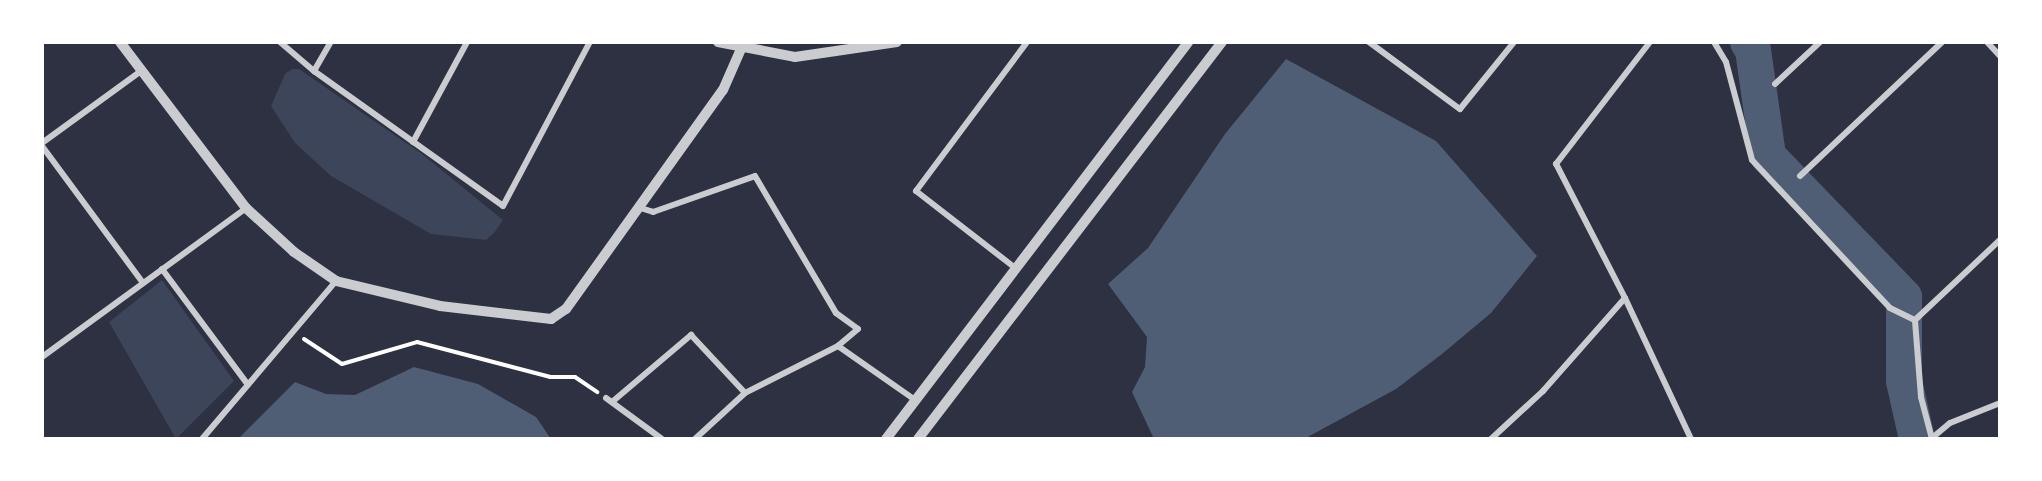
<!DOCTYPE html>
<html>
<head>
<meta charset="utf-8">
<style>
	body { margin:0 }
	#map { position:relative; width:2042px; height:481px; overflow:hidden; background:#2d3142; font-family:Montserrat,sans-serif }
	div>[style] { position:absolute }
	.green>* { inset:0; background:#3c4559 }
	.water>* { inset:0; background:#4f5d75 }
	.river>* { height:36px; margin:-18px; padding:0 18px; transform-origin:18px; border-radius:18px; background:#4f5d75 }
	.path>* { height:4px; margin:-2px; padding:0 2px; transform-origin:2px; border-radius:2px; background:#fff }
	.minor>* { height:6px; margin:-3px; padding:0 3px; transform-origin:3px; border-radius:3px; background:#caccd0 }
	.tertiary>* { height:10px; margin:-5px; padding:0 5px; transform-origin:5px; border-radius:5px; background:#caccd0 }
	span { translate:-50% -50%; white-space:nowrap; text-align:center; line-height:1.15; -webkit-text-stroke:6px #fff; paint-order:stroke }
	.frame { position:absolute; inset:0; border:44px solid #fff; pointer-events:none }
</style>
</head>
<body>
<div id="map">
	<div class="green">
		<i style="clip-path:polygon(292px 69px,299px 69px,422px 154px,503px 220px,494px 233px,486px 240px,431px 234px,331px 176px,295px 143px,271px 106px,285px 74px)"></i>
		<i style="clip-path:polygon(162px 280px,234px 381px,176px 439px,109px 322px)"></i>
	</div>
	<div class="water">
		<i style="clip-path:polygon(1286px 59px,1436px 141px,1537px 256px,1491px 313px,1442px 354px,1396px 389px,1304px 439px,1154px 439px,1132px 392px,1145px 367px,1147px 337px,1108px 284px,1148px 248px,1225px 134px)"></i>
		<i style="clip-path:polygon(414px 367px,478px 384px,536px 417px,551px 439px,238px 439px,295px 382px,326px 394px,355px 395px)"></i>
	</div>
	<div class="river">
		<i style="left:1748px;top:42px;width:9px;rotate:58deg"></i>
		<i style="left:1753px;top:50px;width:107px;rotate:81.9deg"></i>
		<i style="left:1768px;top:156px;width:196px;rotate:46deg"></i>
		<i style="left:1904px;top:297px;width:84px;rotate:90deg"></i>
		<i style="left:1904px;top:381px;width:59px;rotate:77.4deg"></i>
	</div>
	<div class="path">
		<i style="left:304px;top:339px;width:45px;rotate:33.3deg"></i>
		<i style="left:342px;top:364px;width:78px;rotate:-16.3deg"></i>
		<i style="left:417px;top:342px;width:138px;rotate:14.7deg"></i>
		<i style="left:550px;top:377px;width:25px"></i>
		<i style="left:575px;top:377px;width:27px;rotate:34deg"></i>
	</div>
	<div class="minor">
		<i style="left:280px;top:42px;width:45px;rotate:40.5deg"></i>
		<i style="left:314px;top:71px;width:232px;rotate:35.5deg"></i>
		<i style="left:503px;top:206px;width:186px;rotate:-62.1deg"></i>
		<i style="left:1369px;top:42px;width:113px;rotate:36.4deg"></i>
		<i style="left:1460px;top:109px;width:86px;rotate:-51.1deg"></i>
		<i style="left:1714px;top:42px;width:23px;rotate:59deg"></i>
		<i style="left:1726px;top:62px;width:101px;rotate:75.1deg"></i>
		<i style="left:1752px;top:160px;width:202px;rotate:47deg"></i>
		<i style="left:1890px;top:308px;width:28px;rotate:26deg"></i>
		<i style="left:1987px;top:42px;width:19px;rotate:47deg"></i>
		<i style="left:314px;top:71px;width:34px;rotate:-60deg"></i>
		<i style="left:1775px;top:84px;width:62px;rotate:-43deg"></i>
		<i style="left:413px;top:142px;width:114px;rotate:-61.6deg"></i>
		<i style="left:42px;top:143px;width:122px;rotate:-36deg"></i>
		<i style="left:42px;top:146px;width:170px;rotate:53.6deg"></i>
		<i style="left:1800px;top:176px;width:195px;rotate:-43.3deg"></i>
		<i style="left:637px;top:207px;width:17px;rotate:17deg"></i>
		<i style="left:653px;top:212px;width:108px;rotate:-19.4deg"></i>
		<i style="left:755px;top:176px;width:159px;rotate:59.4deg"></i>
		<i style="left:836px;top:313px;width:27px;rotate:36deg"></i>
		<i style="left:858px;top:329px;width:26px;rotate:140deg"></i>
		<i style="left:838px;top:346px;width:104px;rotate:153.2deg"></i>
		<i style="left:745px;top:393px;width:68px;rotate:137.4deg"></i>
		<i style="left:1014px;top:267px;width:124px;rotate:-142.2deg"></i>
		<i style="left:916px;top:191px;width:186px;rotate:-53.3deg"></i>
		<i style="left:162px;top:269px;width:144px;rotate:53.4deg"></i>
		<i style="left:1625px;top:298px;width:156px;rotate:64.9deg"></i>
		<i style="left:838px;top:346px;width:94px;rotate:35deg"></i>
		<i style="left:42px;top:357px;width:253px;rotate:-36.1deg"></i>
		<i style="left:606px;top:398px;width:69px;rotate:36.2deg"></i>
		<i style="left:612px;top:402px;width:104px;rotate:-40.3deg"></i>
		<i style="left:691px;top:335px;width:79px;rotate:47deg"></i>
		<i style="left:1932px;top:438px;width:23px;rotate:-40deg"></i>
		<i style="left:1950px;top:423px;width:54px;rotate:-21.8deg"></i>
		<i style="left:202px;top:439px;width:207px;rotate:-49.7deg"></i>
		<i style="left:1491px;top:439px;width:71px;rotate:-42.7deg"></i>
		<i style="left:1543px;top:391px;width:124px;rotate:-48.6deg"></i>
		<i style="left:1625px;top:298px;width:151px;rotate:-117.2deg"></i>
		<i style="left:1556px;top:164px;width:154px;rotate:-52.4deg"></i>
		<i style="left:1932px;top:439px;width:43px;rotate:-104.7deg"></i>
		<i style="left:1921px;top:397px;width:77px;rotate:-94.5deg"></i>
		<i style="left:1915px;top:320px;width:117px;rotate:-43.3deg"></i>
	</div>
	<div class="tertiary">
		<i style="left:120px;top:42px;width:208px;rotate:52.8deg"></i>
		<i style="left:246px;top:208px;width:65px;rotate:42.5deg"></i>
		<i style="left:294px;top:252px;width:51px;rotate:34.6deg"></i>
		<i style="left:336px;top:281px;width:107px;rotate:13.5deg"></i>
		<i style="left:440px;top:306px;width:112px;rotate:6.7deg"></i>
		<i style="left:551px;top:319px;width:18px;rotate:-34deg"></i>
		<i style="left:566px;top:309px;width:269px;rotate:-54.4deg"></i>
		<i style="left:723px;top:90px;width:45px;rotate:-66.3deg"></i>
		<i style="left:718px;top:42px;width:78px;rotate:11deg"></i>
		<i style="left:795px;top:57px;width:103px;rotate:-8.4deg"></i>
		<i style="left:886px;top:439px;width:499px;rotate:-52.7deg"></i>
		<i style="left:918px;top:439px;width:500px;rotate:-52.56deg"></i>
	</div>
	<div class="frame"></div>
</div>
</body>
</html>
